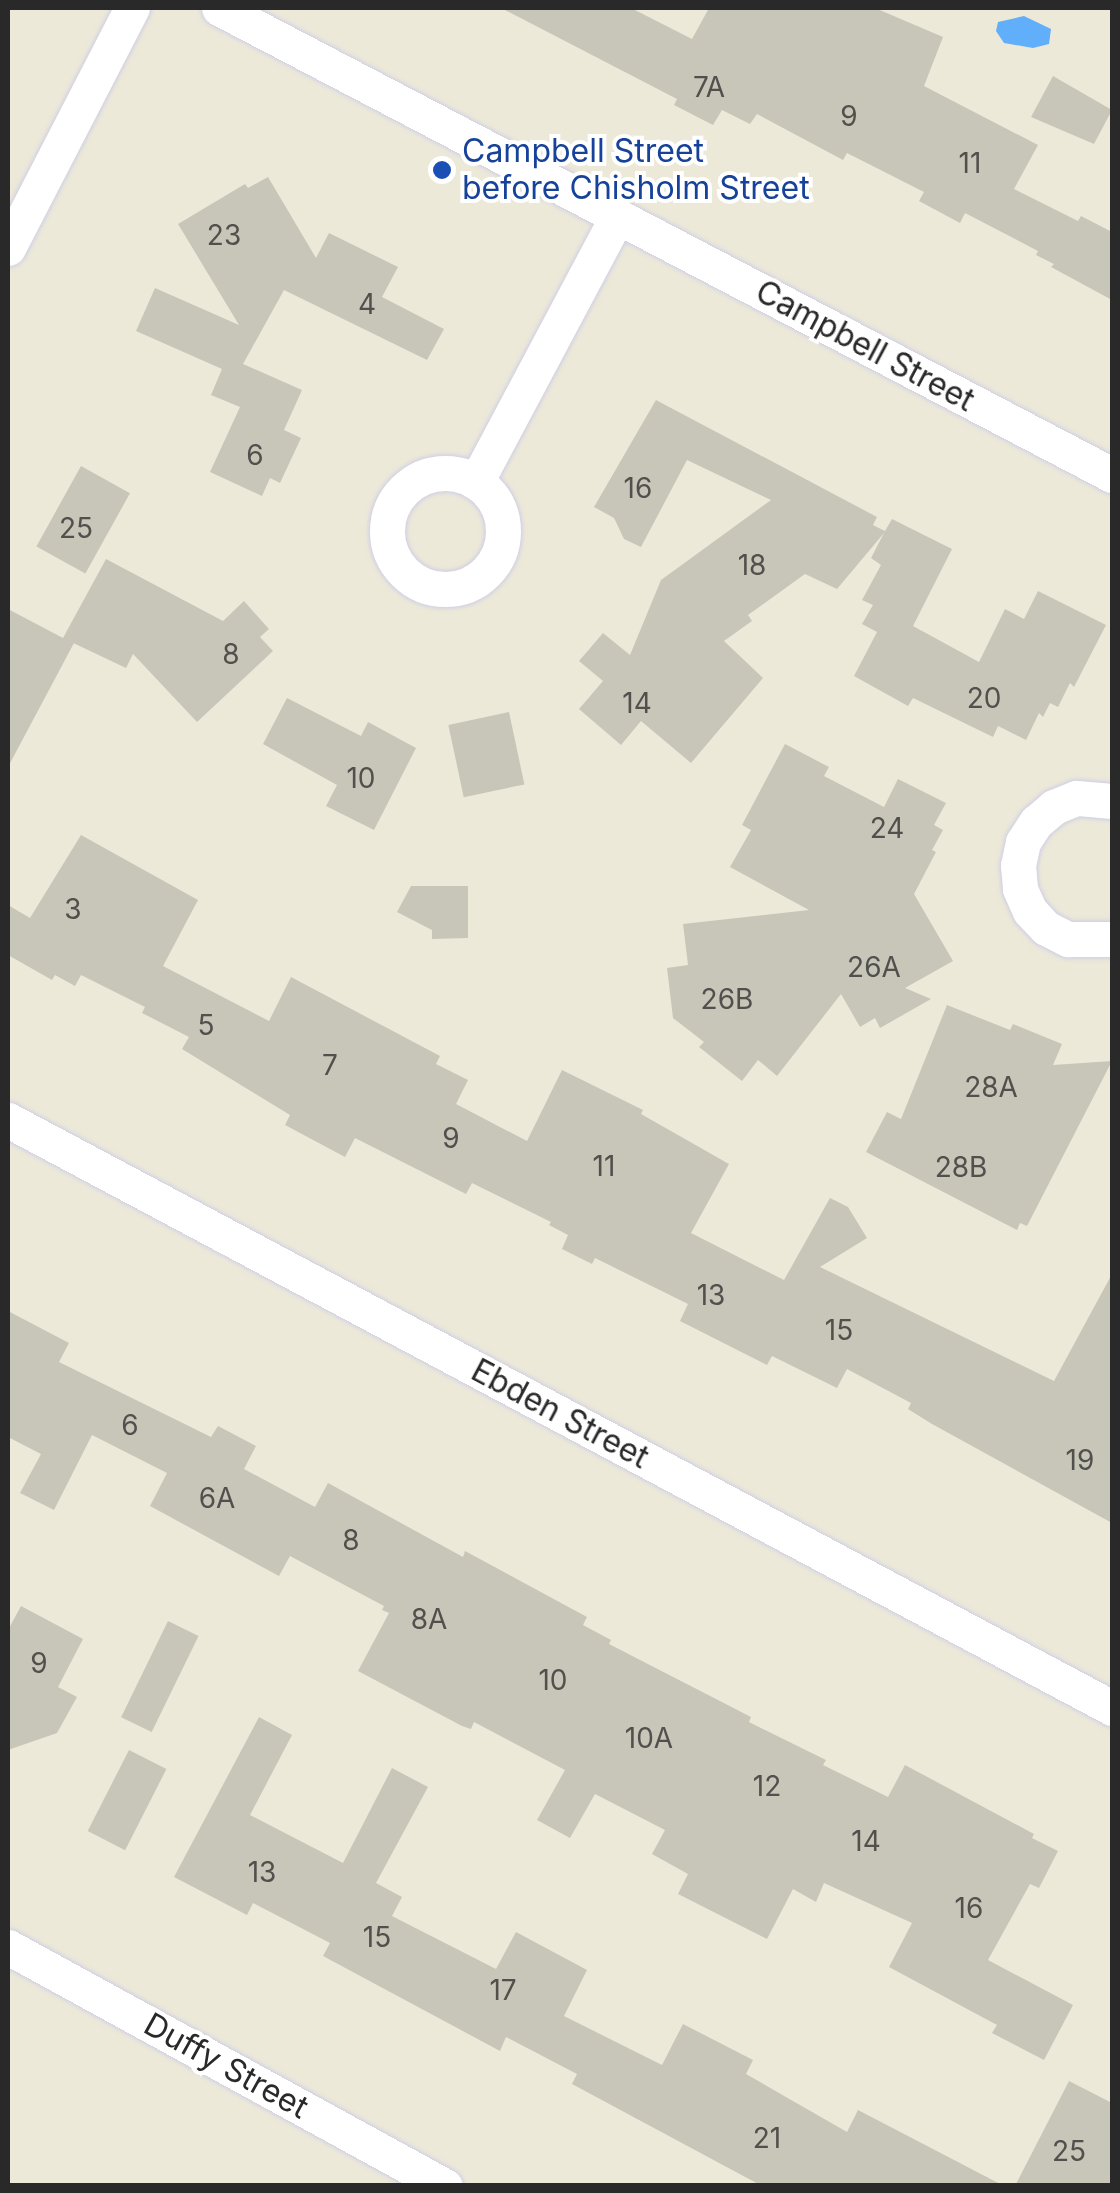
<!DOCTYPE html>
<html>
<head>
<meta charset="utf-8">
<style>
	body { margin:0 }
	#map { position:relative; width:1120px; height:2193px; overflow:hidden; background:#ede9d9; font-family:Inter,sans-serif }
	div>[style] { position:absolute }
	.water>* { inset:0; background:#61aefa }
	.building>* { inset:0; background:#c8c6b9; transform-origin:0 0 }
	.roads { filter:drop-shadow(0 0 2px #cfcfe4) drop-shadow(0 0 2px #cfcfe4) }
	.street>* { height:35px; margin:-17.5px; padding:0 17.5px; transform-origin:17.5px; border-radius:17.5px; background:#fff }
	.street>.ring { margin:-17.5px; padding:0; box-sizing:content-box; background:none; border:35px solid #fff; border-radius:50% }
	.dots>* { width:28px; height:28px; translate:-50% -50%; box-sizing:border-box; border:5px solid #fff; border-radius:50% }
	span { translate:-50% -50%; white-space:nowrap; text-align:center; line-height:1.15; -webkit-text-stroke:8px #fff; paint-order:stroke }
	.number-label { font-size:28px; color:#51504d }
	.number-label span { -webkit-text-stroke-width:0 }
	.transit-label { font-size:32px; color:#164399 }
	.left { translate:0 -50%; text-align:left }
	.street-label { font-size:32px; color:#292929 }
	.frame { position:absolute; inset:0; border:10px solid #292929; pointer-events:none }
</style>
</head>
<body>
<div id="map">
	<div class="water">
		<i style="clip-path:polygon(1024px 16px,1051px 29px,1049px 44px,1033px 48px,1004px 43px,996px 31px,998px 22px)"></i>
	</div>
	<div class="building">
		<i style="clip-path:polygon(501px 8px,631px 8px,692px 39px,709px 8px,875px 8px,943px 37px,924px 86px,1038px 145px,1014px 189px,1078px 221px,1081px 216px,1112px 232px,1112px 300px,1051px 267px,1054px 264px,1036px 255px,1038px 251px,965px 213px,960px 223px,919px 201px,924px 192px,847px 153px,843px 160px,757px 114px,750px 124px,722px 110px,713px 125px,674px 105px,677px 99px)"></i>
		<i style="clip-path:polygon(1053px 76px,1112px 110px,1094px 144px,1031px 117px)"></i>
		<i style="clip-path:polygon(268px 177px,316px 258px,329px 233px,398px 267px,382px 297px,444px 329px,427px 360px,284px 290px,243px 364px,302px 390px,284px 430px,301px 438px,280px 483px,270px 478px,262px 496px,210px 472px,240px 407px,211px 395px,222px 369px,136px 331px,155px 288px,239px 325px,178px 224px,245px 184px,248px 188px)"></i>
		<i style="clip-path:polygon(656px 400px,877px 517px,873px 525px,885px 531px,892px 519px,952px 549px,913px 626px,979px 662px,1005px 609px,1024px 619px,1038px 591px,1106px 625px,1074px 687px,1070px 683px,1058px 707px,1050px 703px,1043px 717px,1039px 713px,1026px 740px,998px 726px,993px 737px,913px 698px,908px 706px,854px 676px,877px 632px,862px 624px,873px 605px,862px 600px,881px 565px,871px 558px,884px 533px,837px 589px,805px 574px,748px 615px,752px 621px,724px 641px,763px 678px,691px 763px,641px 721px,621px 745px,579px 709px,603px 681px,579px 661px,603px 633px,630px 655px,661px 580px,771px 500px,687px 460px,641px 547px,624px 539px,614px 518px,594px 507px)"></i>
		<i style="left:81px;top:466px;width:56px;height:92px;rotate:29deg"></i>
		<i style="clip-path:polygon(106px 559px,223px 621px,244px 601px,269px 629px,260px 637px,273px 651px,197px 722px,133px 654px,126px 668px,67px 640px,74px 643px,8px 767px,8px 609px,63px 638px)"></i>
		<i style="clip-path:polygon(287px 698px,361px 736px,368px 722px,416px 748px,374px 830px,326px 806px,337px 785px,263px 744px)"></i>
		<i style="left:509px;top:712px;width:74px;height:62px;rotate:78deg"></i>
		<i style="clip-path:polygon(785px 744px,829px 767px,824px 776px,884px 807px,898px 779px,946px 803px,934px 825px,943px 830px,932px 850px,936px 852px,914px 894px,953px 961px,905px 988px,931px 999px,880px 1028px,875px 1018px,860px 1027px,841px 994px,777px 1076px,758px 1060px,742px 1081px,699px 1047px,704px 1042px,673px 1018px,667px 968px,688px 965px,683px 924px,809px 910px,730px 867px,751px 830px,742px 825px)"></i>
		<i style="clip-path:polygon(81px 835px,198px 900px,163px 966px,269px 1021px,291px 977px,440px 1056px,436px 1064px,468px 1080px,456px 1104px,527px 1141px,562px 1070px,643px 1110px,641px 1114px,729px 1164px,691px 1233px,784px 1280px,830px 1198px,848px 1207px,867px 1238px,820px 1267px,1054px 1381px,1112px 1274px,1112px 1523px,932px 1424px,908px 1409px,911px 1403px,847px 1369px,837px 1388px,772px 1356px,767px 1365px,680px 1321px,688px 1304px,595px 1258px,592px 1264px,562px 1249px,568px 1235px,549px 1225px,551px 1222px,472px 1183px,466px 1194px,355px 1138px,345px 1157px,285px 1125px,290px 1115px,182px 1049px,189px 1037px,142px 1013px,145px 1007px,81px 975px,75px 986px,55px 975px,52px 980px,8px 955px,8px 905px,30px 918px)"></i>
		<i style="clip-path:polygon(411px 886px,468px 886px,468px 938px,432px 939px,432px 930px,397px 912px)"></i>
		<i style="clip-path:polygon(947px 1005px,1010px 1030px,1013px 1024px,1062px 1044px,1053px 1065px,1112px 1061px,1027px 1226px,1020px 1223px,1017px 1230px,866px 1152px,887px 1112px,901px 1119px)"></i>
		<i style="clip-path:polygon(8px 1311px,69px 1343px,59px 1362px,211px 1437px,218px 1426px,256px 1446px,244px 1469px,315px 1507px,328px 1483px,463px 1557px,465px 1551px,587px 1617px,583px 1625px,611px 1640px,609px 1644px,751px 1717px,749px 1722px,826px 1760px,823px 1765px,888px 1797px,905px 1765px,1034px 1834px,1032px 1838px,1058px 1851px,1039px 1888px,1030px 1884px,988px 1960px,1073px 2005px,1044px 2060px,992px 2033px,997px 2025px,889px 1967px,912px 1923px,824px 1883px,816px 1902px,793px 1889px,767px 1939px,678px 1894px,688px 1874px,652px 1854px,665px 1830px,595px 1794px,570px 1838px,537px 1820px,565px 1770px,474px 1722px,471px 1729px,462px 1726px,358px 1671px,389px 1613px,382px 1610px,384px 1606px,290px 1556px,279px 1576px,150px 1506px,167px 1473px,92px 1435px,54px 1510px,20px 1493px,41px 1454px,8px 1437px)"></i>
		<i style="clip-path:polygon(21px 1606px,83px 1639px,58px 1687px,77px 1697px,57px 1733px,8px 1750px,8px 1630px)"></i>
		<i style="left:168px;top:1621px;width:34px;height:107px;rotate:26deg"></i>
		<i style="clip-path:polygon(259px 1717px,292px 1735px,250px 1815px,343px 1863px,392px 1768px,428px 1787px,376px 1883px,402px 1897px,392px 1916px,496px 1969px,516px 1932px,587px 1970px,564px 2016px,662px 2065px,683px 2024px,753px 2060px,746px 2074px,847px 2132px,858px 2110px,1004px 2186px,762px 2186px,572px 2084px,577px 2074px,506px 2037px,500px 2051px,323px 1956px,330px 1943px,253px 1903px,247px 1915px,174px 1877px)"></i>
		<i style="left:129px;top:1750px;width:42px;height:91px;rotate:27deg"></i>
		<i style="clip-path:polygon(1069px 2081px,1112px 2103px,1112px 2186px,1015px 2186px)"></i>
	</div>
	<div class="roads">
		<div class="street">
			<i style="left:219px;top:8px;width:1008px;rotate:27.61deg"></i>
			<i style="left:8px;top:248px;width:270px;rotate:-62.7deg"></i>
			<i class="ring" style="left:387px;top:473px;width:81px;height:81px"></i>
			<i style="left:476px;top:482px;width:300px;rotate:-62deg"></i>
			<i style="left:1112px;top:801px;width:36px;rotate:-175deg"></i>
			<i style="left:1076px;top:798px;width:24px;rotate:158deg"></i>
			<i style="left:1054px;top:807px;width:23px;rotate:140deg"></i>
			<i style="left:1036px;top:822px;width:24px;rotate:123deg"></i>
			<i style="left:1023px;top:842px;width:24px;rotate:102deg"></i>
			<i style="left:1018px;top:865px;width:24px;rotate:85deg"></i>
			<i style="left:1020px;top:889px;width:24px;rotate:66deg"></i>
			<i style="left:1030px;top:911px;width:23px;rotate:47deg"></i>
			<i style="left:1046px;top:928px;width:25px;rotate:27deg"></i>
			<i style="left:1068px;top:939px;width:44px"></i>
			<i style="left:8px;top:1120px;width:1251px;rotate:28.04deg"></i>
			<i style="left:8px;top:1947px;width:498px;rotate:28.7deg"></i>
		</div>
	</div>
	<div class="dots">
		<i style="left:442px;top:170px;background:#1a4fb4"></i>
	</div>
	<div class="number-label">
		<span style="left:709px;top:87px">7A</span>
		<span style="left:849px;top:116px">9</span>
		<span style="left:970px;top:163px">11</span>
		<span style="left:224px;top:235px">23</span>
		<span style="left:367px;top:304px">4</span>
		<span style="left:255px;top:455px">6</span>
		<span style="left:638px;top:488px">16</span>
		<span style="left:76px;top:528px">25</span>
		<span style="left:752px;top:565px">18</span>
		<span style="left:231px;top:654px">8</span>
		<span style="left:984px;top:698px">20</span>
		<span style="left:637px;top:703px">14</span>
		<span style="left:361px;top:778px">10</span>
		<span style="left:887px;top:828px">24</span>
		<span style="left:73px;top:909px">3</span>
		<span style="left:874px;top:967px">26A</span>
		<span style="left:727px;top:999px">26B</span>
		<span style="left:206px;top:1025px">5</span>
		<span style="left:330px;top:1065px">7</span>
		<span style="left:991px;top:1087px">28A</span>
		<span style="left:451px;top:1138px">9</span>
		<span style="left:604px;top:1166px">11</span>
		<span style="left:961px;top:1167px">28B</span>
		<span style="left:711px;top:1295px">13</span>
		<span style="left:839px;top:1330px">15</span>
		<span style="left:130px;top:1425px">6</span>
		<span style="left:1080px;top:1460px">19</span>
		<span style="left:217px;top:1498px">6A</span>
		<span style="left:351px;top:1540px">8</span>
		<span style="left:429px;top:1619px">8A</span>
		<span style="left:39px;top:1663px">9</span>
		<span style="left:553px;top:1680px">10</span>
		<span style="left:649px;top:1738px">10A</span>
		<span style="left:767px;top:1786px">12</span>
		<span style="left:866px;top:1841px">14</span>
		<span style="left:262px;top:1872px">13</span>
		<span style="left:969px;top:1908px">16</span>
		<span style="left:377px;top:1937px">15</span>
		<span style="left:503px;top:1990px">17</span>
		<span style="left:767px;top:2138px">21</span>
		<span style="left:1069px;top:2151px">25</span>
	</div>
	<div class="transit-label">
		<span class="left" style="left:462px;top:170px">Campbell Street<br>before Chisholm Street</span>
	</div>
	<div class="street-label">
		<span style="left:865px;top:346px;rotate:28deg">Campbell Street</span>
		<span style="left:560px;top:1414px;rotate:28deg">Ebden Street</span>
		<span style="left:226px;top:2066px;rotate:29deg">Duffy Street</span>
	</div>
	<div class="frame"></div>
</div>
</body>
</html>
